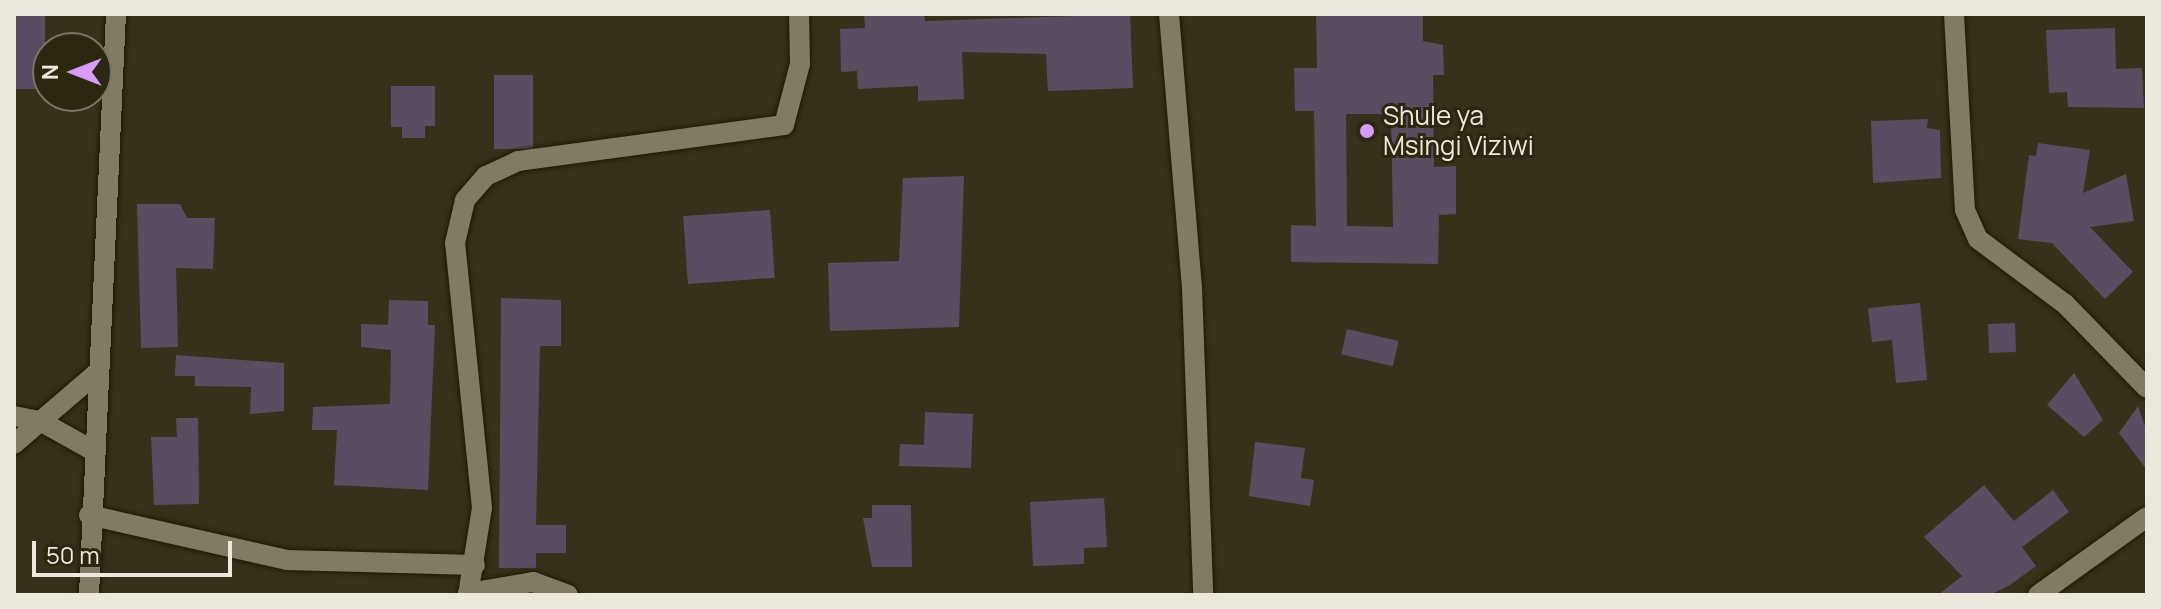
<!DOCTYPE html>
<html>
<head>
<meta charset="utf-8">
<style>
	body { margin:0 }
	#map { position:relative; width:2161px; height:609px; overflow:hidden; background:#36311b; font-family:Manrope,sans-serif }
	div>[style] { position:absolute }
	.building>* { inset:0; background:#5a4d61; transform-origin:0 0 }
	.roads { filter:drop-shadow(0 0 2px #1d1904) drop-shadow(0 0 2px #1d1904) }
	.street>* { height:20px; margin:-10px; padding:0 10px; transform-origin:10px; border-radius:10px; background:#807b62 }
	.dots>* { width:22px; height:22px; translate:-50% -50%; box-sizing:border-box; border:4px solid #2b2711; border-radius:50% }
	span { translate:-50% -50%; white-space:nowrap; text-align:center; line-height:1.15; -webkit-text-stroke:6px #2b2711; paint-order:stroke }
	.poi-label { font-size:26px; color:#ece9dc }
	.left { translate:0 -50%; text-align:left }
	.frame { position:absolute; inset:0; border:16px solid #ece9dc; pointer-events:none }
	.north { position:absolute; left:32px; top:32px; width:80px; height:80px; box-sizing:border-box; background:#2b2711; border:2px solid #787562; border-radius:50%; rotate:270deg; font-size:22px; font-weight:700; line-height:32px; text-align:center; color:#ece9dc }
	.north::after { content:''; display:block; margin:auto; width:28px; height:36px; background:#d79bf9; clip-path:polygon(50% 0,100% 100%,50% 72%,0 100%) }
	.scale { position:absolute; left:32px; top:541px; width:200px; height:36px; box-sizing:border-box; border:4px solid #ece9dc; border-top:0; padding-left:10px; font-size:24px; line-height:28px; white-space:nowrap; color:#ece9dc; -webkit-text-stroke:6px #2b2711; paint-order:stroke }
</style>
</head>
<body>
<div id="map">
	<div class="building">
		<i style="left:14px;top:14px;width:31px;height:75px"></i>
		<i style="clip-path:polygon(864px 14px,924px 14px,925px 21px,1130px 14px,1133px 88px,1048px 91px,1046px 54px,962px 52px,964px 99px,918px 101px,918px 86px,858px 89px,857px 71px,841px 72px,840px 29px,865px 28px)"></i>
		<i style="clip-path:polygon(evenodd,1316px 14px,1423px 14px,1423px 41px,1443px 45px,1444px 75px,1433px 75px,1434px 167px,1456px 166px,1456px 214px,1439px 215px,1438px 264px,1291px 262px,1291px 225px,1316px 226px,1314px 111px,1295px 111px,1294px 68px,1317px 68px,1316px 14px,1346px 114px,1391px 114px,1393px 227px,1347px 226px,1346px 114px)"></i>
		<i style="clip-path:polygon(2115px 28px,2116px 69px,2142px 68px,2144px 108px,2068px 107px,2067px 92px,2049px 93px,2046px 30px)"></i>
		<i style="left:494px;top:75px;width:39px;height:74px"></i>
		<i style="clip-path:polygon(391px 86px,435px 86px,435px 126px,425px 126px,425px 138px,402px 138px,402px 127px,391px 127px)"></i>
		<i style="clip-path:polygon(1928px 119px,1927px 128px,1940px 130px,1941px 178px,1873px 183px,1871px 121px)"></i>
		<i style="clip-path:polygon(2038px 143px,2090px 150px,2083px 193px,2126px 174px,2134px 221px,2090px 227px,2133px 272px,2105px 299px,2052px 243px,2018px 239px,2029px 155px,2036px 156px)"></i>
		<i style="clip-path:polygon(964px 176px,959px 327px,830px 331px,828px 263px,899px 261px,903px 178px)"></i>
		<i style="clip-path:polygon(137px 204px,180px 204px,187px 218px,215px 218px,213px 269px,176px 268px,178px 347px,141px 348px)"></i>
		<i style="left:770px;top:210px;width:68px;height:87px;rotate:86deg"></i>
		<i style="clip-path:polygon(501px 298px,561px 300px,561px 346px,540px 346px,536px 525px,566px 525px,566px 553px,536px 553px,536px 568px,499px 568px)"></i>
		<i style="clip-path:polygon(389px 300px,428px 301px,428px 325px,435px 325px,428px 490px,334px 485px,337px 430px,312px 430px,313px 407px,390px 404px,391px 350px,361px 347px,361px 324px,388px 325px)"></i>
		<i style="clip-path:polygon(1920px 303px,1927px 380px,1896px 383px,1892px 340px,1872px 342px,1868px 308px)"></i>
		<i style="left:2015px;top:323px;width:29px;height:27px;rotate:88deg"></i>
		<i style="left:1347px;top:329px;width:53px;height:26px;rotate:13deg"></i>
		<i style="clip-path:polygon(176px 355px,284px 363px,284px 411px,250px 414px,251px 387px,195px 386px,195px 376px,175px 376px)"></i>
		<i style="clip-path:polygon(2074px 373px,2103px 420px,2084px 437px,2047px 405px)"></i>
		<i style="clip-path:polygon(2138px 406px,2147px 432px,2147px 470px,2119px 433px)"></i>
		<i style="clip-path:polygon(925px 412px,973px 414px,971px 468px,899px 466px,900px 444px,924px 445px)"></i>
		<i style="clip-path:polygon(176px 418px,198px 418px,199px 504px,154px 505px,151px 437px,177px 437px)"></i>
		<i style="clip-path:polygon(1255px 442px,1305px 448px,1301px 478px,1314px 480px,1310px 506px,1249px 496px)"></i>
		<i style="clip-path:polygon(1984px 485px,2014px 521px,2053px 490px,2069px 512px,2022px 547px,2036px 566px,2010px 585px,1990px 595px,1938px 595px,1962px 576px,1924px 537px)"></i>
		<i style="clip-path:polygon(1104px 498px,1107px 547px,1084px 548px,1084px 564px,1033px 566px,1030px 502px)"></i>
		<i style="clip-path:polygon(872px 505px,911px 505px,912px 567px,872px 567px,863px 518px,872px 518px)"></i>
	</div>
	<div class="roads">
		<div class="street">
			<i style="left:1169px;top:14px;width:275px;rotate:85.2deg"></i>
			<i style="left:1192px;top:288px;width:307px;rotate:87.9deg"></i>
			<i style="left:1954px;top:14px;width:196px;rotate:86.8deg"></i>
			<i style="left:1965px;top:210px;width:32px;rotate:66deg"></i>
			<i style="left:1978px;top:239px;width:109px;rotate:36.8deg"></i>
			<i style="left:2065px;top:304px;width:117px;rotate:45.7deg"></i>
			<i style="left:14px;top:416px;width:26px;rotate:11deg"></i>
			<i style="left:40px;top:421px;width:62px;rotate:29.1deg"></i>
			<i style="left:14px;top:444px;width:112px;rotate:-40.7deg"></i>
			<i style="left:89px;top:515px;width:203px;rotate:12.8deg"></i>
			<i style="left:287px;top:560px;width:188px;rotate:1.5deg"></i>
			<i style="left:468px;top:593px;width:66px;rotate:-9.6deg"></i>
			<i style="left:533px;top:582px;width:37px;rotate:20deg"></i>
			<i style="left:89px;top:595px;width:582px;rotate:-87.34deg"></i>
			<i style="left:468px;top:595px;width:88px;rotate:-80.9deg"></i>
			<i style="left:482px;top:508px;width:266px;rotate:-95.8deg"></i>
			<i style="left:455px;top:243px;width:44px;rotate:-76.9deg"></i>
			<i style="left:465px;top:200px;width:32px;rotate:-49deg"></i>
			<i style="left:486px;top:176px;width:35px;rotate:-25deg"></i>
			<i style="left:518px;top:161px;width:268px;rotate:-7.7deg"></i>
			<i style="left:784px;top:125px;width:63px;rotate:-75.3deg"></i>
			<i style="left:800px;top:64px;width:50px;rotate:-91.1deg"></i>
			<i style="left:2038px;top:595px;width:134px;rotate:-35.6deg"></i>
		</div>
	</div>
	<div class="dots">
		<i style="left:1367px;top:131px;background:#d79bf9"></i>
	</div>
	<div class="poi-label">
		<span class="left" style="left:1383px;top:131px">Shule ya<br>Msingi Viziwi</span>
	</div>
	<div class="frame"></div>
	<div class="north">N</div>
	<div class="scale">50 m</div>
</div>
</body>
</html>
